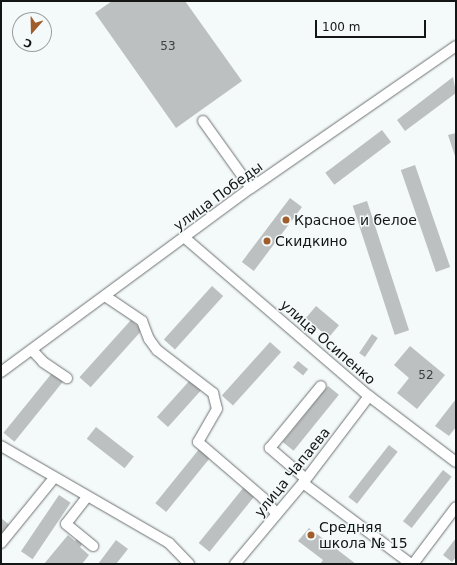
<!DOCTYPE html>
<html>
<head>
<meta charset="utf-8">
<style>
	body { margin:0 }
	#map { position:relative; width:457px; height:565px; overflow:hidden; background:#f4f9fa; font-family:"DejaVu Sans",sans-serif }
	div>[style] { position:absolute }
	.building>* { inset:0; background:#bcc0c1; transform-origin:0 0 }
	.roads { filter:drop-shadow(0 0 1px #6d7172) drop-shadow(0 0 1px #6d7172) }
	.minor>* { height:10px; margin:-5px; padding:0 5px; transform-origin:5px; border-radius:5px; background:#fff }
	.dots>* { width:11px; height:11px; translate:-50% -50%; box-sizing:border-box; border:2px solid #f4f9fa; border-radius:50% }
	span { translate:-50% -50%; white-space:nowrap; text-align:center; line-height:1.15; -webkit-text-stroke:3px #f4f9fa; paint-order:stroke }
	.number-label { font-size:12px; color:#3e4040 }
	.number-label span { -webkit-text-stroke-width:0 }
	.street-label { font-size:14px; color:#141515 }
	.poi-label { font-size:14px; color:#141515 }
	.left { translate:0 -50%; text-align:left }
	.frame { position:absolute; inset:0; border:2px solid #141515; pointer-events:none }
	.north { position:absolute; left:12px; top:12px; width:40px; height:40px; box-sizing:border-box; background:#f4f9fa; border:1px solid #9a9e9e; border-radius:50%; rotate:200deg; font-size:11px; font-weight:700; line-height:16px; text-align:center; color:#141515 }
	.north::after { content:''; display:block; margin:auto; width:14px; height:18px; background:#a05d2c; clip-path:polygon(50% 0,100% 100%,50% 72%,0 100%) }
	.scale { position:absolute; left:315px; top:20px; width:111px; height:18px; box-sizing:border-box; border:2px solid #141515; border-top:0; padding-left:5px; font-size:12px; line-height:14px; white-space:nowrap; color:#141515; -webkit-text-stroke:3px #f4f9fa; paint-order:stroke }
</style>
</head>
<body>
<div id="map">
	<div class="building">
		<i style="clip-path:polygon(112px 1px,185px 1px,242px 81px,176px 128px,95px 13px)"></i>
		<i style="clip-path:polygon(453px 77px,456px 93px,405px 131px,397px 120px)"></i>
		<i style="left:382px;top:130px;width:15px;height:71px;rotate:53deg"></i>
		<i style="clip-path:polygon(456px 133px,456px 159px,448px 135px)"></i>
		<i style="left:415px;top:165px;width:108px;height:15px;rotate:71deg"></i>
		<i style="left:290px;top:198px;width:15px;height:80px;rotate:37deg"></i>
		<i style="left:367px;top:201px;width:136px;height:15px;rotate:72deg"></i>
		<i style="left:212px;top:286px;width:15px;height:72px;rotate:42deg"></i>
		<i style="left:316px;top:306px;width:30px;height:16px;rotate:40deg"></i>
		<i style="left:131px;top:320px;width:15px;height:77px;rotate:42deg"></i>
		<i style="left:372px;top:334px;width:7px;height:23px;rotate:34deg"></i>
		<i style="left:270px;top:342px;width:15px;height:72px;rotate:42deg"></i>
		<i style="clip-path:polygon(410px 346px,445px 375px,417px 409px,397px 393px,409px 378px,394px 365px)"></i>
		<i style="left:298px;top:361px;width:13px;height:8px;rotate:39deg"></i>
		<i style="left:52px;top:373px;width:14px;height:77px;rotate:39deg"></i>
		<i style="left:191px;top:379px;width:15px;height:51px;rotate:42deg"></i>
		<i style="left:328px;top:386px;width:14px;height:72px;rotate:39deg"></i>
		<i style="clip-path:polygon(456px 399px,456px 427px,449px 436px,435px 426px)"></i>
		<i style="left:96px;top:427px;width:48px;height:15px;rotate:38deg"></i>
		<i style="left:389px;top:445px;width:11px;height:66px;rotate:38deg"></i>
		<i style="left:200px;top:448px;width:14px;height:71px;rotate:39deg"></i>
		<i style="left:443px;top:470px;width:11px;height:65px;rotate:38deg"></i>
		<i style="left:244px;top:487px;width:14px;height:72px;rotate:39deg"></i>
		<i style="left:59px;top:495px;width:14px;height:68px;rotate:34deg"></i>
		<i style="clip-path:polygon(1px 518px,12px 527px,1px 537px)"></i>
		<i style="clip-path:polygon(309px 528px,356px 564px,320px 564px,323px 560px,298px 541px)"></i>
		<i style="clip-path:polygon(68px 535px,75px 541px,79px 537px,84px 542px,80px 547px,89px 555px,82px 564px,44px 564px)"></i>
		<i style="clip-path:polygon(456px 538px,456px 557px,452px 562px,443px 555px)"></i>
		<i style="clip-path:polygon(116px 540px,128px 549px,116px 564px,98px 564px)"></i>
	</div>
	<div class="roads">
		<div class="minor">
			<i style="left:203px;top:121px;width:82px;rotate:54.4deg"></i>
			<i style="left:185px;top:238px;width:243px;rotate:40.7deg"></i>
			<i style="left:369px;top:396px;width:109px;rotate:37.2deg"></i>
			<i style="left:105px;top:296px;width:45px;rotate:34deg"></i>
			<i style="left:142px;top:321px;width:19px;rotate:69deg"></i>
			<i style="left:149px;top:339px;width:14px;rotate:54deg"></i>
			<i style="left:157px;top:350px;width:71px;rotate:37.5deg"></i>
			<i style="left:213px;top:393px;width:16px;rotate:76deg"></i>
			<i style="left:217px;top:409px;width:38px;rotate:120deg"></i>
			<i style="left:198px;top:442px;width:86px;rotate:40.7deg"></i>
			<i style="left:263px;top:498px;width:21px;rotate:49deg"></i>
			<i style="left:32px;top:350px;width:16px;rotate:47deg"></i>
			<i style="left:43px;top:362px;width:29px;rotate:34deg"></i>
			<i style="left:1px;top:372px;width:310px;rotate:-36.4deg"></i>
			<i style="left:251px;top:188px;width:249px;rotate:-34.7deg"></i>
			<i style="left:1px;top:446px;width:194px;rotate:30deg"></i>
			<i style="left:169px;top:543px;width:29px;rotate:46deg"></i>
			<i style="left:306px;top:479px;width:48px;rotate:-139.3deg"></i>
			<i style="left:270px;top:448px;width:80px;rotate:-50.6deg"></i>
			<i style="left:303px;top:483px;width:135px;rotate:36.9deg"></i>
			<i style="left:87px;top:497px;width:34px;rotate:128deg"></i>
			<i style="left:66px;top:524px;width:35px;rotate:39deg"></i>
			<i style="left:1px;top:543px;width:84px;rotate:-50.8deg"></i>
			<i style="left:235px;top:564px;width:106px;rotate:-50deg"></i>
			<i style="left:303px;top:483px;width:109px;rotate:-52.8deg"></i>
			<i style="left:413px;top:564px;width:71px;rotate:-53deg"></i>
		</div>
	</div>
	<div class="dots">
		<i style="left:286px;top:220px;background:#a05d2c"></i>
		<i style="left:267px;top:241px;background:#a05d2c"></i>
		<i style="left:311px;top:535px;background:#a05d2c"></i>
	</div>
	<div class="number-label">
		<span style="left:168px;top:47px">53</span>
		<span style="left:426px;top:376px">52</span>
	</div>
	<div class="street-label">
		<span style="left:218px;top:196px;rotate:-36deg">улица Победы</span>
		<span style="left:328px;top:342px;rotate:41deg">улица Осипенко</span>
		<span style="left:292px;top:472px;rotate:-51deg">улица Чапаева</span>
	</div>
	<div class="poi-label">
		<span class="left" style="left:294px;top:220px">Красное и белое</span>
		<span class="left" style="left:275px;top:241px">Скидкино</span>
		<span class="left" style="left:319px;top:535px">Средняя<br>школа № 15</span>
	</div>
	<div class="frame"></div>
	<div class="north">С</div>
	<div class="scale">100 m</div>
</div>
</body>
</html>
